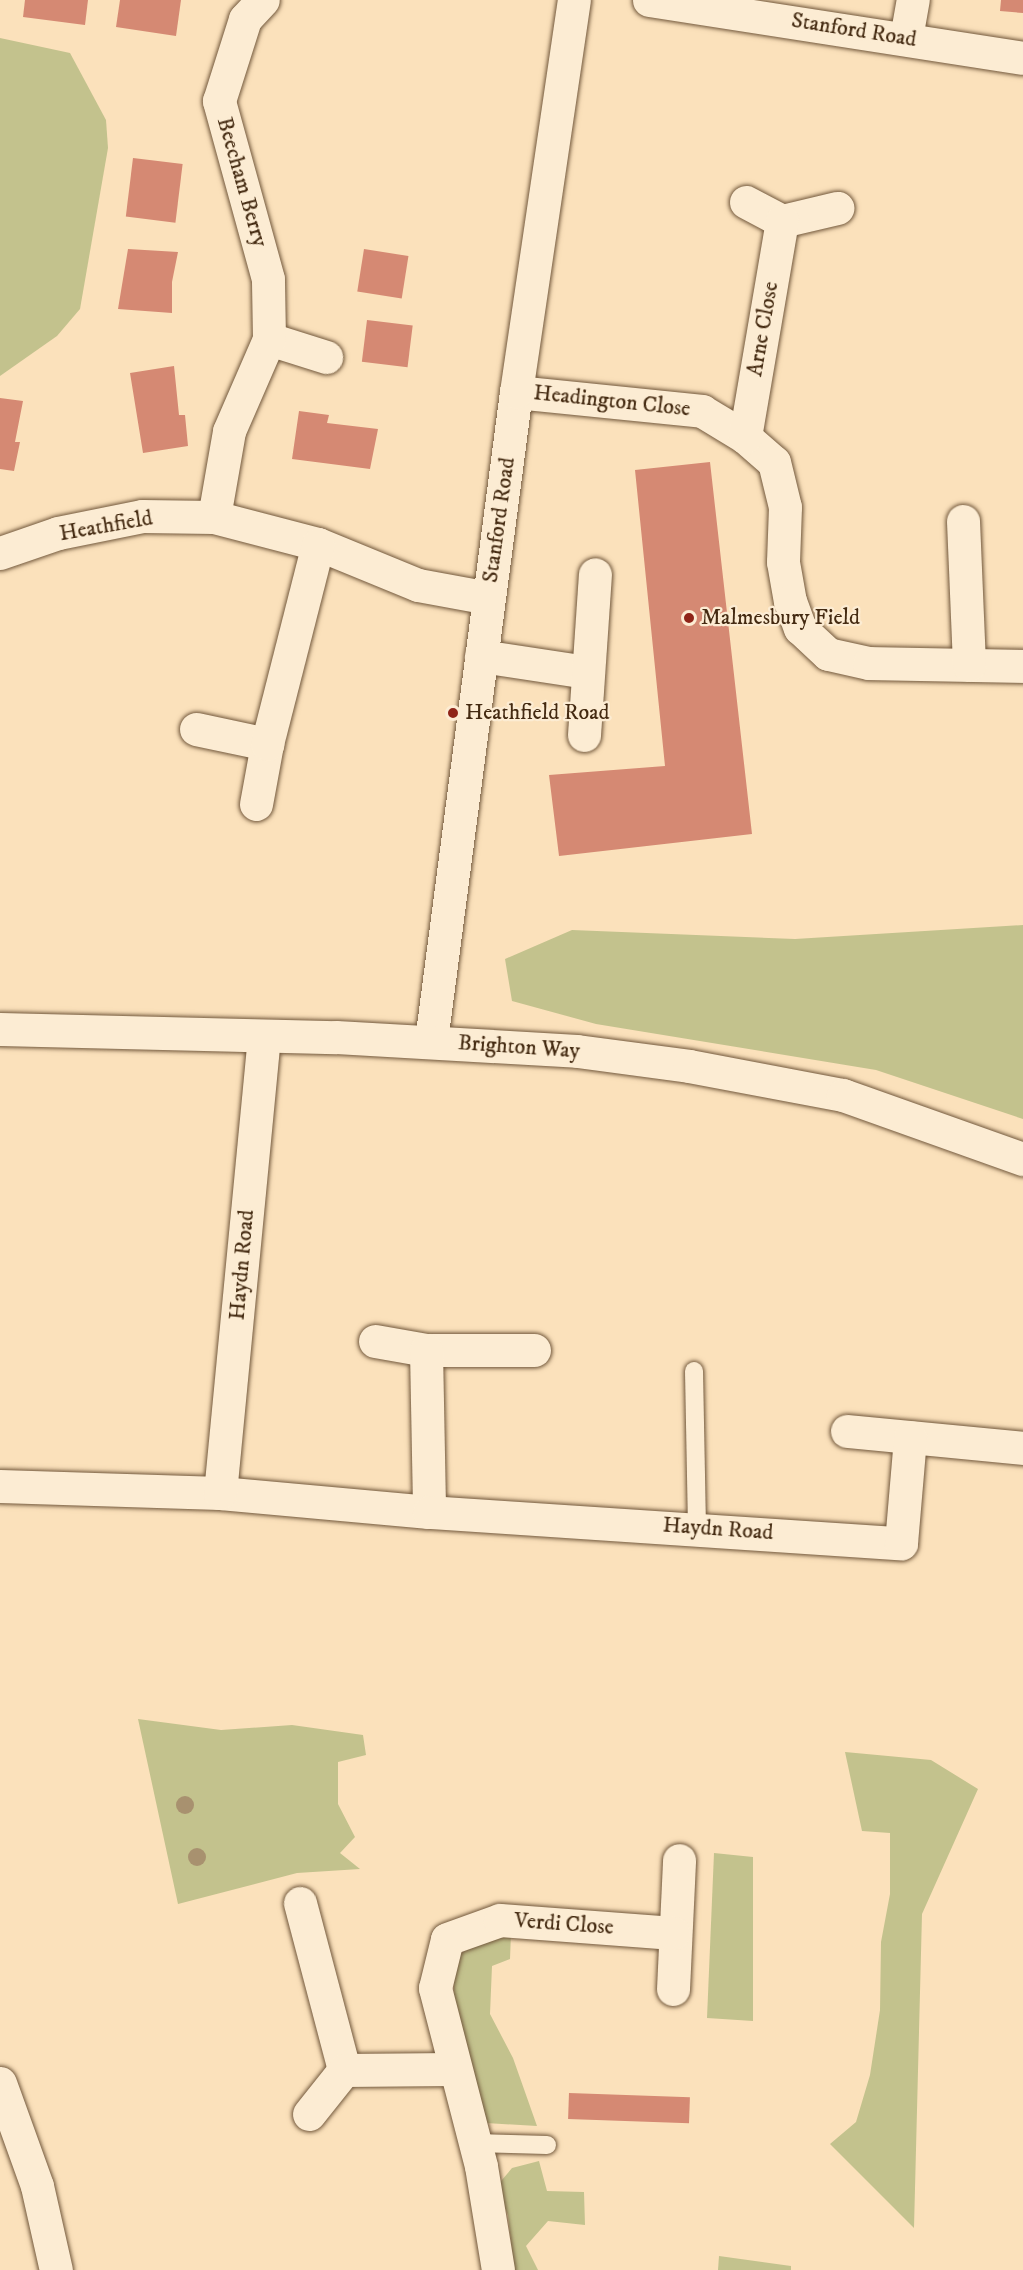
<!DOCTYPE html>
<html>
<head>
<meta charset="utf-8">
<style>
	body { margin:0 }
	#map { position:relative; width:1023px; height:2270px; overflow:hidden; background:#fbe1bb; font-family:"IM FELL DW Pica",serif }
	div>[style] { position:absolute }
	.green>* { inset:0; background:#c3c28d }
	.building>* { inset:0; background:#d58973; transform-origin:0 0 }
	.roads { filter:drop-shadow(0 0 2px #72583c) drop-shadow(0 0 2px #72583c) }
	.service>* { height:18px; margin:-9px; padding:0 9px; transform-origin:9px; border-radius:9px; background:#fcecd3 }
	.minor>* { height:33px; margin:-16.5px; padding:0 16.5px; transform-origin:16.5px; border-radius:16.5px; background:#fcecd3 }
	.tertiary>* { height:33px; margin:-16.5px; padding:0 16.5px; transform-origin:16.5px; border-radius:16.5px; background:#fcecd3 }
	.trees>* { width:18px; height:18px; margin:-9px; border-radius:50%; background:#a8916f }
	.dots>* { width:16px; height:16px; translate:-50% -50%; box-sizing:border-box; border:3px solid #fcecd3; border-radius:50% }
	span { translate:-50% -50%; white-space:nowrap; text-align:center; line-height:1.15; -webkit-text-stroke:4.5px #fcecd3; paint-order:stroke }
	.street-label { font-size:22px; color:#442a11 }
	.poi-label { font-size:22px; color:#442a11 }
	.left { translate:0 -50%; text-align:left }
</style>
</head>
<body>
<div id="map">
	<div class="green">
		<i style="clip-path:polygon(0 38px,70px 53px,106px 120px,108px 148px,80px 309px,57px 336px,0 376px)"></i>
		<i style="clip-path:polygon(1023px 925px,1023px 1119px,876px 1070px,596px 1024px,512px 1001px,505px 959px,572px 930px,795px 939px)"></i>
		<i style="clip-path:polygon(138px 1719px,221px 1730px,292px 1725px,363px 1735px,366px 1755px,338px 1762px,338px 1804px,355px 1837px,340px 1853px,360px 1869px,297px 1873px,178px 1904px)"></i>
		<i style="clip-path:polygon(845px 1752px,931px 1760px,978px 1789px,922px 1914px,914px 2228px,830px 2144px,856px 2122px,870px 2075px,880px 2010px,881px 1942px,890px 1894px,890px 1833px,862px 1831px)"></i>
		<i style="clip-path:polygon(714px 1853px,753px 1857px,753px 2021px,707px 2018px)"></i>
		<i style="clip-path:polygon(511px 1933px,510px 1959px,492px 1966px,490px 2014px,513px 2058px,537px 2126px,486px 2123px,454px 2015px,454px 1957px,492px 1936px)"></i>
		<i style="clip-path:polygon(539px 2161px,547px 2191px,584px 2192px,585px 2225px,548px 2221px,526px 2246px,538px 2270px,514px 2270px,508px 2215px,496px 2187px,512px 2168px)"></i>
		<i style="clip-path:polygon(719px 2256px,791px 2266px,791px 2270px,718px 2270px)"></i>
	</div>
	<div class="building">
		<i style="clip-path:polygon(25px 0,88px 0,85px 25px,23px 17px)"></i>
		<i style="clip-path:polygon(120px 0,181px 0,176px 36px,116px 27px)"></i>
		<i style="clip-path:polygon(1001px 0,1023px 0,1023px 13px,1000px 11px)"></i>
		<i style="left:133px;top:158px;width:50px;height:59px;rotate:7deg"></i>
		<i style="clip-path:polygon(128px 249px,178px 252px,172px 282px,172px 313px,118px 309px)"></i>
		<i style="left:364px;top:249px;width:45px;height:43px;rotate:9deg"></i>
		<i style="left:367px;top:320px;width:46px;height:42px;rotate:7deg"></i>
		<i style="clip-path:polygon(174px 366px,179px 415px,185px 415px,188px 446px,143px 453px,130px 373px)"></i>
		<i style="clip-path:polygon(0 398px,23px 401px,15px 442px,20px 442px,14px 471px,0 469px)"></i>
		<i style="clip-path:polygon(299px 411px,329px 415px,327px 423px,378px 429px,370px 469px,292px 459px)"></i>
		<i style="clip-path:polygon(710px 462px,752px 834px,559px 856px,549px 775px,665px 766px,635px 470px)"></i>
		<i style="left:569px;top:2093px;width:121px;height:26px;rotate:2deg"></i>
	</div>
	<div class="roads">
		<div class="service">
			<i style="left:694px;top:1371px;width:156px;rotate:88.9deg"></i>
			<i style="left:475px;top:2143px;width:72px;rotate:1.6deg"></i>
		</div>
		<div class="minor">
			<i style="left:649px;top:0;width:378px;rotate:8.8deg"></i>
			<i style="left:906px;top:38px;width:39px;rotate:-80deg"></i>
			<i style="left:746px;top:202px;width:41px;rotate:27.8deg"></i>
			<i style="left:782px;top:221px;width:57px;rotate:-13.3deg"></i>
			<i style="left:269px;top:339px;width:60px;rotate:17.5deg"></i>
			<i style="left:516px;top:392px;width:187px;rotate:5.8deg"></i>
			<i style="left:702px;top:411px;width:50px;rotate:31.2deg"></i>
			<i style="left:745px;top:437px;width:38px;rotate:41deg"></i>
			<i style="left:774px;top:462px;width:46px;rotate:76.3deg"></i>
			<i style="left:785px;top:507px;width:55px;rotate:92.1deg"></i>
			<i style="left:783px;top:562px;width:40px;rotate:80deg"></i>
			<i style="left:790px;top:601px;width:29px;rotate:70deg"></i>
			<i style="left:800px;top:628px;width:38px;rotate:43deg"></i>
			<i style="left:828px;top:654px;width:42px;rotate:12.4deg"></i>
			<i style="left:869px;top:663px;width:154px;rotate:1.1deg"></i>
			<i style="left:745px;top:437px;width:219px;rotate:-80.3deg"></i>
			<i style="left:214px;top:517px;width:87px;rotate:-80.1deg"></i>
			<i style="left:229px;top:431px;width:100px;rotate:-66.5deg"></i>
			<i style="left:269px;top:339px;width:60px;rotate:-91deg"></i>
			<i style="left:268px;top:279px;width:185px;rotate:-105.4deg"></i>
			<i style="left:219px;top:101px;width:86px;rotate:-72.4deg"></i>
			<i style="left:245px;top:19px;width:26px;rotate:-47deg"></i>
			<i style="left:963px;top:521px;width:144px;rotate:87.6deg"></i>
			<i style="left:0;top:553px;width:61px;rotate:-19deg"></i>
			<i style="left:58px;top:533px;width:86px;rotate:-11.4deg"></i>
			<i style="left:142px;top:516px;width:72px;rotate:0.8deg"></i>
			<i style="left:214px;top:517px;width:107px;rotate:14.6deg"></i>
			<i style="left:318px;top:544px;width:108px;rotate:22.3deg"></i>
			<i style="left:418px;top:585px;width:72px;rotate:10.4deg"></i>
			<i style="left:481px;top:656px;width:107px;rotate:8.6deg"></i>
			<i style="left:196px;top:729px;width:73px;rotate:11.9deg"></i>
			<i style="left:584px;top:735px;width:161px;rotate:-86.1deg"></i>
			<i style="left:256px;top:804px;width:61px;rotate:-79.6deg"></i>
			<i style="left:267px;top:744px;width:206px;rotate:-75.7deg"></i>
			<i style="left:431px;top:1041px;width:655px;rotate:-82.54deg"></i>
			<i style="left:516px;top:392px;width:396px;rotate:-81.6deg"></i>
			<i style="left:375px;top:1341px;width:52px;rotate:10deg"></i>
			<i style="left:426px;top:1350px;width:108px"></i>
			<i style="left:426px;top:1350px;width:162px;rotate:88.9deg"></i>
			<i style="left:847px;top:1431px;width:177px;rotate:5.5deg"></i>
			<i style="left:0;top:1486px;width:220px;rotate:1.8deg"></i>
			<i style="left:220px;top:1493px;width:210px;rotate:5.2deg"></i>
			<i style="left:429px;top:1512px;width:473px;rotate:3.8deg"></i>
			<i style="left:901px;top:1543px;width:106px;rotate:-85.1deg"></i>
			<i style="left:220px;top:1493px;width:457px;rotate:-84.5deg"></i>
			<i style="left:300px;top:1903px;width:173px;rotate:75.2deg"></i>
			<i style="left:344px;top:2070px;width:109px;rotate:-0.5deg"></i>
			<i style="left:673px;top:1989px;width:129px;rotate:-87.3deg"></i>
			<i style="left:0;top:2083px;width:109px;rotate:70.2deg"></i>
			<i style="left:37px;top:2186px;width:86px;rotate:77.3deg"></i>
			<i style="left:309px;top:2114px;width:56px;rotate:-51.5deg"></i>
			<i style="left:498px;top:2270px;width:105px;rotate:-99.3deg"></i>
			<i style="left:481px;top:2166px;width:184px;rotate:-104.5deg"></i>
			<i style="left:435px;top:1988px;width:50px;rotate:-76.2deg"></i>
			<i style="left:447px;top:1939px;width:56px;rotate:-19.7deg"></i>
			<i style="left:500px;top:1920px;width:174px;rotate:4.3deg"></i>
		</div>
		<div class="tertiary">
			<i style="left:0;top:1029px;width:336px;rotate:1.4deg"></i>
			<i style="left:336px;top:1037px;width:241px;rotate:3.3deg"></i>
			<i style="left:577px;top:1051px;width:113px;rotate:7.6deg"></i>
			<i style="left:689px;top:1066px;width:157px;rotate:10.7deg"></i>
			<i style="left:843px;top:1095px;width:191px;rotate:19.6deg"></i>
		</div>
	</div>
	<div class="trees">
		<i style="left:185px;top:1805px"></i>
		<i style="left:197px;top:1857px"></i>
	</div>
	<div class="dots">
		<i style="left:689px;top:618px;background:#8f2418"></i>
		<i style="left:453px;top:713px;background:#8f2418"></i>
	</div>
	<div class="street-label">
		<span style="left:854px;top:30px;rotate:9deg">Stanford Road</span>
		<span style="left:242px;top:182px;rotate:74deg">Beecham Berry</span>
		<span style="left:763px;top:329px;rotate:-80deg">Arne Close</span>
		<span style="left:612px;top:401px;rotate:6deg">Headington Close</span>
		<span style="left:499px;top:520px;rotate:-82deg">Stanford Road</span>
		<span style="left:106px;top:526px;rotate:-10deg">Heathfield</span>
		<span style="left:519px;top:1047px;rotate:4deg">Brighton Way</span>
		<span style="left:242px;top:1265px;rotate:-85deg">Haydn Road</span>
		<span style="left:718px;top:1529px;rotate:4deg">Haydn Road</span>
		<span style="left:564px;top:1924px;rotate:4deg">Verdi Close</span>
	</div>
	<div class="poi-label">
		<span class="left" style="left:701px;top:618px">Malmesbury Field</span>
		<span class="left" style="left:465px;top:713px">Heathfield Road</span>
	</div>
</div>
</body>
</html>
